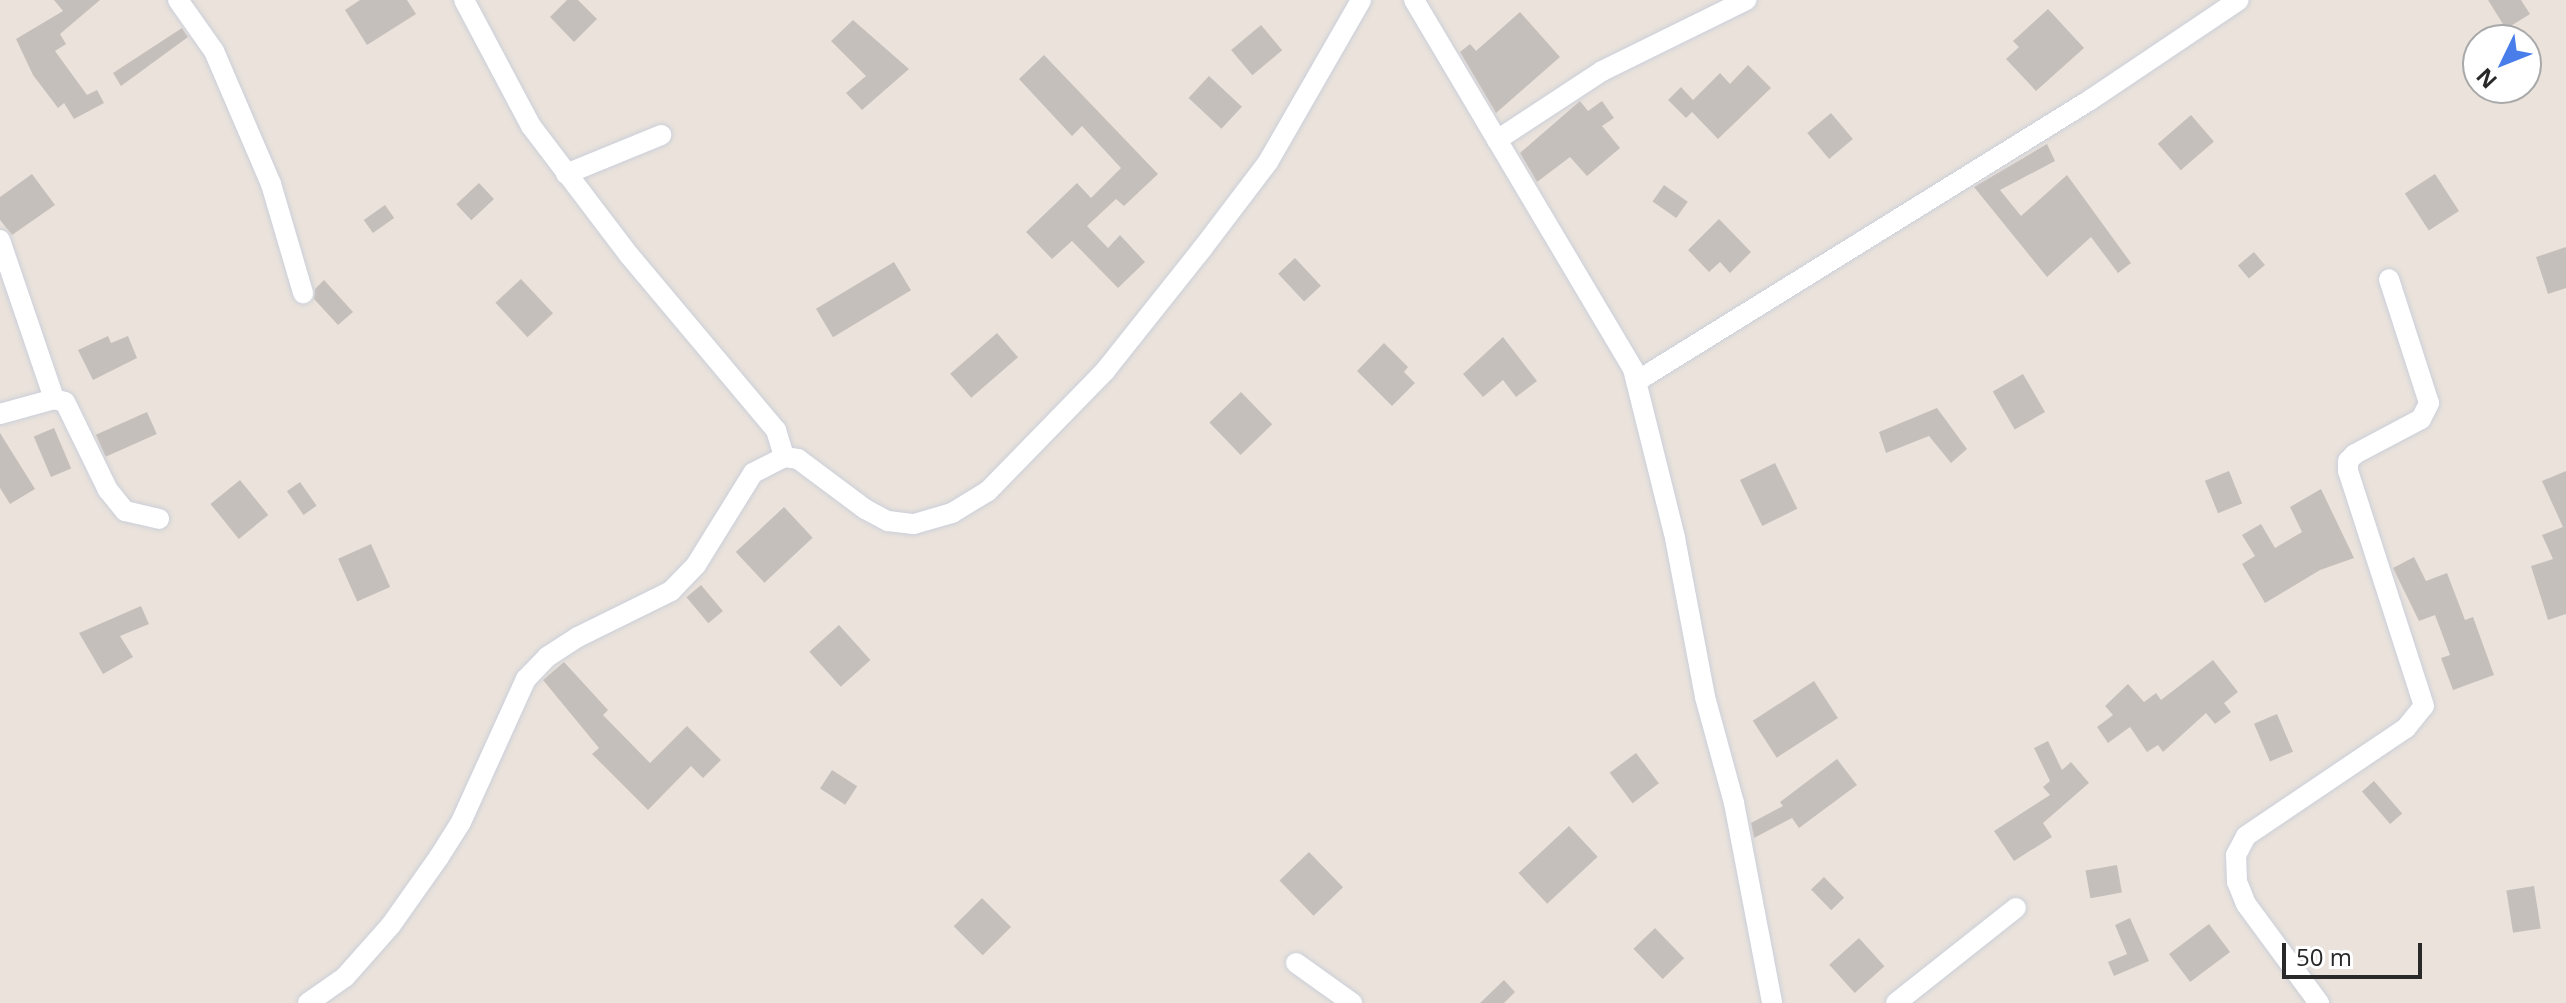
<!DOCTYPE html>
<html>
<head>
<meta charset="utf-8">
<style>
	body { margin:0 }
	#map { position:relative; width:2566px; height:1003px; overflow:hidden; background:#eae2db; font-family:"Open Sans",sans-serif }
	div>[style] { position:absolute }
	.building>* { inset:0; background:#c5bfbb; transform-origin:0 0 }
	.roads { filter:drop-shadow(0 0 2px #cacfd9) drop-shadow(0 0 2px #cacfd9) }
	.minor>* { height:20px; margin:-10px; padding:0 10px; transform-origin:10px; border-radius:10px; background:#fff }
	span { translate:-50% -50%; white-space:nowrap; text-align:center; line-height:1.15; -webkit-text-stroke:6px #fff; paint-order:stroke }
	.north { position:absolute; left:2462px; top:24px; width:80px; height:80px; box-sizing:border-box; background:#fff; border:2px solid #a9a9a9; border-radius:50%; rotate:227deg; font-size:22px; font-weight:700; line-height:32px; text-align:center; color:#292929 }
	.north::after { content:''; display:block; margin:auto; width:28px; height:36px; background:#487dea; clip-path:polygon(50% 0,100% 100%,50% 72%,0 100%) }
	.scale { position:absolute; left:2282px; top:943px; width:140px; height:36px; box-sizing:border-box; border:4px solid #292929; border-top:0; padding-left:10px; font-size:24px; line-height:28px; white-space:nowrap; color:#292929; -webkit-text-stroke:6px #fff; paint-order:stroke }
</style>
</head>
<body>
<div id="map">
	<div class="building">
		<i style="clip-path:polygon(54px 0,100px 0,60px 34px,66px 44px,55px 51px,87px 95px,97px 90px,104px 103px,74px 119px,64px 103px,58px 108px,33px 75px,16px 39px,63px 11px)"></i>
		<i style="clip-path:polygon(360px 0,407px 0,416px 14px,367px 45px,345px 10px)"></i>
		<i style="clip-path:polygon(567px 0,578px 0,597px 19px,574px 42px,550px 17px)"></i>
		<i style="clip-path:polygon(2488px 0,2521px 0,2530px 14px,2506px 29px)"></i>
		<i style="clip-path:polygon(2048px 9px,2084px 48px,2036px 91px,2006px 59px,2019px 47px,2013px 41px)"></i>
		<i style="clip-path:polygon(1520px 12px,1560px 57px,1496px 113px,1460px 52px,1470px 44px,1476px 51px)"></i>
		<i style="clip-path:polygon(853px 20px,909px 69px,862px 110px,846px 93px,866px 76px,831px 41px)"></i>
		<i style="left:1261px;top:25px;width:33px;height:39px;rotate:50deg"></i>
		<i style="clip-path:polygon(182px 28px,188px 37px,121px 86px,113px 73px)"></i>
		<i style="clip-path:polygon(1044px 55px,1158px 174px,1124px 206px,1116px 199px,1087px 226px,1108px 248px,1120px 235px,1145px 262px,1118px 288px,1072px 241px,1052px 259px,1026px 232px,1077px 183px,1091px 198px,1121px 168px,1082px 126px,1072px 136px,1019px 79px)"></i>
		<i style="clip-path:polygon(1748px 65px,1771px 88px,1718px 139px,1692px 112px,1686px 118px,1668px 100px,1681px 87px,1693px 100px,1720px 73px,1730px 84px)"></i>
		<i style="left:1209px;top:76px;width:45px;height:30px;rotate:43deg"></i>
		<i style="clip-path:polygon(1580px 101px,1588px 111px,1602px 101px,1614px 118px,1602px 126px,1620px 148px,1587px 176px,1570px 157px,1537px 182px,1520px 153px)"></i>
		<i style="left:1831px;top:113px;width:34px;height:31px;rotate:50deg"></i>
		<i style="left:2191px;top:115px;width:35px;height:44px;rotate:49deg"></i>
		<i style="clip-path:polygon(2047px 144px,2055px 161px,2000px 190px,2021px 216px,2067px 175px,2131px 263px,2118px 273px,2091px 237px,2047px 277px,1974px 187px)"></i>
		<i style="clip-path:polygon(32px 174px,55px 205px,12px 235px,0 220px,0 197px)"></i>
		<i style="left:2435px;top:174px;width:44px;height:36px;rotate:57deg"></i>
		<i style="left:479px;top:183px;width:22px;height:31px;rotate:47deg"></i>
		<i style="left:1664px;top:185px;width:29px;height:20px;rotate:35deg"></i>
		<i style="left:385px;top:205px;width:16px;height:26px;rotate:55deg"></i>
		<i style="clip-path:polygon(1719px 219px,1751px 252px,1730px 273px,1720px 262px,1709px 272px,1688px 250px)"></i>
		<i style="clip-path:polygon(2566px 247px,2566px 288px,2548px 294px,2536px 257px)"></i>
		<i style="left:2254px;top:252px;width:17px;height:21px;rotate:50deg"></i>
		<i style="left:1295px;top:258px;width:38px;height:23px;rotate:47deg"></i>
		<i style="left:894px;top:262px;width:33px;height:91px;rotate:59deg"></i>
		<i style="left:521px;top:279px;width:47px;height:35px;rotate:47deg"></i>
		<i style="clip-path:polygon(324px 280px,353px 312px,338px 325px,314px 299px,315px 289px)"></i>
		<i style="left:997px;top:333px;width:32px;height:62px;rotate:49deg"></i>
		<i style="clip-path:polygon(108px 336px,111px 343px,128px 336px,137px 358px,93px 380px,78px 350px)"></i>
		<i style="clip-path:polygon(1503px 337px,1537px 381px,1516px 397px,1503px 380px,1483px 397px,1463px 374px)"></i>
		<i style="clip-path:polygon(1384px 343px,1408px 367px,1404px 372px,1415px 383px,1392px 406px,1357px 371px)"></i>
		<i style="left:2023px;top:374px;width:44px;height:35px;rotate:60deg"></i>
		<i style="left:1241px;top:392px;width:45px;height:44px;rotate:46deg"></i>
		<i style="clip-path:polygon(1937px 408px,1967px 449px,1951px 463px,1929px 436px,1886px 453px,1879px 432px)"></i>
		<i style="left:147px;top:412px;width:24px;height:56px;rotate:66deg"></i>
		<i style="left:54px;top:428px;width:44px;height:22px;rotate:67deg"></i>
		<i style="clip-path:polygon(0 433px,35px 489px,10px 504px,0 488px)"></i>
		<i style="left:1775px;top:463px;width:51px;height:39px;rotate:64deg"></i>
		<i style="left:2229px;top:471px;width:35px;height:26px;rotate:68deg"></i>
		<i style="clip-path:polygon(2566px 471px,2566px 614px,2548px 620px,2531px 566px,2553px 559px,2542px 535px,2563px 527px,2542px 481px)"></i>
		<i style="left:240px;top:480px;width:45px;height:38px;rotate:51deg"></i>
		<i style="left:300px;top:482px;width:29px;height:16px;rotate:55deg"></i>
		<i style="clip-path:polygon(2321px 489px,2354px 558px,2320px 570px,2265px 603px,2242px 564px,2255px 556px,2242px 535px,2261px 524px,2275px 548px,2302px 532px,2290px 507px)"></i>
		<i style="left:784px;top:507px;width:42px;height:66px;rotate:47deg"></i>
		<i style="left:371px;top:544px;width:47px;height:36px;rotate:66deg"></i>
		<i style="clip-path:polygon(2414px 557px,2426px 581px,2447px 573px,2465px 620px,2473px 617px,2494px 675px,2453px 690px,2441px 658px,2450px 655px,2435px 615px,2419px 621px,2393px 568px)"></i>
		<i style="left:701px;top:585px;width:34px;height:19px;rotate:50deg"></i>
		<i style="clip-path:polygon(141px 606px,149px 624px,120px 636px,133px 657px,103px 674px,79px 633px)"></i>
		<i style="left:839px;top:625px;width:47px;height:40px;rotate:48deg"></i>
		<i style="clip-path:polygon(2213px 660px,2238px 692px,2224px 703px,2231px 712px,2215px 724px,2206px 713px,2163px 752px,2158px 745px,2147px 752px,2130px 727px,2108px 743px,2097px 727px,2113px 715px,2105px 706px,2128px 684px,2144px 702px,2156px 693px,2161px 700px)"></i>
		<i style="clip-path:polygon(564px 662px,608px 710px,603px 715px,650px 763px,687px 726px,721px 760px,703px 778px,691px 766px,648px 810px,592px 754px,599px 748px,543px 680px)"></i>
		<i style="left:1814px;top:681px;width:44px;height:73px;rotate:57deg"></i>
		<i style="left:2277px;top:714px;width:41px;height:25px;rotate:67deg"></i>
		<i style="clip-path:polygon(2048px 741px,2062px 770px,2071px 762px,2089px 783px,2043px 823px,2052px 837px,2014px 861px,1994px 831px,2050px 795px,2043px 787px,2050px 781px,2034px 748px)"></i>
		<i style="left:1636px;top:753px;width:38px;height:33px;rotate:53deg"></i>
		<i style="clip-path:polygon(1837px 759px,1857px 785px,1799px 828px,1792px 818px,1754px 838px,1751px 823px,1783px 806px,1780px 802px)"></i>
		<i style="left:832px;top:770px;width:30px;height:22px;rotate:33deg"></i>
		<i style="left:2374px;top:781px;width:43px;height:16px;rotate:49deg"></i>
		<i style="left:1569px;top:826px;width:42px;height:69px;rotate:47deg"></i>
		<i style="left:1309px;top:852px;width:49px;height:41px;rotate:46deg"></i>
		<i style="left:2117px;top:865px;width:28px;height:32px;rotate:80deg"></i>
		<i style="left:1824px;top:877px;width:29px;height:18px;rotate:46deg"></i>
		<i style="left:2534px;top:886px;width:43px;height:28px;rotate:81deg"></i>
		<i style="left:982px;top:898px;width:41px;height:40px;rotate:45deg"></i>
		<i style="clip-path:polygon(2130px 918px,2149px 961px,2114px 976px,2108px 962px,2127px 954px,2115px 925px)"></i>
		<i style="left:2209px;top:924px;width:35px;height:50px;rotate:53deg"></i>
		<i style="left:1655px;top:928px;width:42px;height:30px;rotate:46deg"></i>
		<i style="left:1859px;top:938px;width:38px;height:40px;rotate:48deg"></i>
		<i style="clip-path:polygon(1504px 980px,1515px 992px,1504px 1003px,1480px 1003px)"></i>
	</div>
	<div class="roads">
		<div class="minor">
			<i style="left:178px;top:0;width:62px;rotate:54.8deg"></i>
			<i style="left:214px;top:51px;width:145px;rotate:66.8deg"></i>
			<i style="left:271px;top:184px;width:114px;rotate:73.6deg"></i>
			<i style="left:464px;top:0;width:143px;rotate:62deg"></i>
			<i style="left:531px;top:126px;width:162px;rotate:52.8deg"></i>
			<i style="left:629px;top:255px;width:229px;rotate:50deg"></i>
			<i style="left:776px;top:430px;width:28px;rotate:73deg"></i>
			<i style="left:1414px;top:0;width:429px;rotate:59.3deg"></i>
			<i style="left:1633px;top:369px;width:174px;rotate:76deg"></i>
			<i style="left:1675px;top:538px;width:162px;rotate:79.3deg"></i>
			<i style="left:1705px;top:697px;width:110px;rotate:74.7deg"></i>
			<i style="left:1734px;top:803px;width:204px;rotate:79.2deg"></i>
			<i style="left:1497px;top:140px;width:126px;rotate:-33.3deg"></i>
			<i style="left:1602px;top:71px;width:161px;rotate:-26.2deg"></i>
			<i style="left:566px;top:174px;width:103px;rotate:-22.3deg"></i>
			<i style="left:0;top:240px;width:168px;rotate:71.2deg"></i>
			<i style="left:1637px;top:381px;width:533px;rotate:-31.81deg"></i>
			<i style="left:2090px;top:100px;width:179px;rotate:-33.9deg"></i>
			<i style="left:0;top:414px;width:56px;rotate:-15.5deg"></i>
			<i style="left:54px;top:399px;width:11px;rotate:15deg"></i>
			<i style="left:65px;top:402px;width:98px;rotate:64deg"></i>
			<i style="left:108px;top:490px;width:27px;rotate:51deg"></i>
			<i style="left:125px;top:511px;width:35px;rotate:13deg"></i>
			<i style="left:1296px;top:963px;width:69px;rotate:35.5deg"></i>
			<i style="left:308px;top:1003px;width:45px;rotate:-35.1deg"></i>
			<i style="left:345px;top:977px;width:69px;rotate:-48.5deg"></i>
			<i style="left:391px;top:925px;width:83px;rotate:-54.8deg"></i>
			<i style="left:439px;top:857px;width:41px;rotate:-57.8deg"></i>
			<i style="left:461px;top:822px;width:157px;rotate:-65.6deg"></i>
			<i style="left:526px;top:679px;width:30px;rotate:-46deg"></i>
			<i style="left:547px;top:657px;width:37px;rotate:-33deg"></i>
			<i style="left:578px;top:637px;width:104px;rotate:-26.3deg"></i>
			<i style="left:671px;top:591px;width:36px;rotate:-46deg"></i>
			<i style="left:696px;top:565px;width:108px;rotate:-58.2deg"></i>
			<i style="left:753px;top:473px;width:35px;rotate:-27deg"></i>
			<i style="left:784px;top:457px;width:14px;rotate:8deg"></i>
			<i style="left:798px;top:459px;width:84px;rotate:36.7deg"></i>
			<i style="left:865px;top:509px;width:26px;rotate:28deg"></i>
			<i style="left:888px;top:521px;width:26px;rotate:7deg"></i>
			<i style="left:914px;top:524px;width:40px;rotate:-16deg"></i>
			<i style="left:952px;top:513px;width:42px;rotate:-31.4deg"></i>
			<i style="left:988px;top:491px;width:168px;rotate:-45.7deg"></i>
			<i style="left:1105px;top:371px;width:156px;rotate:-51.5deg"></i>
			<i style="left:1202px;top:249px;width:109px;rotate:-52.8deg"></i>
			<i style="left:1268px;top:162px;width:187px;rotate:-60.1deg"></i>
			<i style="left:1896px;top:1003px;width:153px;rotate:-38.4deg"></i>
			<i style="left:2319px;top:1003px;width:123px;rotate:-126.4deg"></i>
			<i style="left:2246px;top:904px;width:24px;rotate:-112deg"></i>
			<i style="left:2237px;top:882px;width:27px;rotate:-92deg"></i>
			<i style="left:2236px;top:855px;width:21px;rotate:-62deg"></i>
			<i style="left:2246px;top:836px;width:193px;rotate:-34deg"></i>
			<i style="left:2406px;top:728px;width:28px;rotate:-51deg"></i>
			<i style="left:2424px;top:706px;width:247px;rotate:-107.9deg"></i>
			<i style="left:2348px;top:471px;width:10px;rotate:-90deg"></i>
			<i style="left:2348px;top:461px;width:10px;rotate:-45deg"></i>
			<i style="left:2355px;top:454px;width:75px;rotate:-27.9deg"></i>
			<i style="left:2421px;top:419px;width:18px;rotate:-63deg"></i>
			<i style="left:2429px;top:403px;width:130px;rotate:-107.9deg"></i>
		</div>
	</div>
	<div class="north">N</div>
	<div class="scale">50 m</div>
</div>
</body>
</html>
